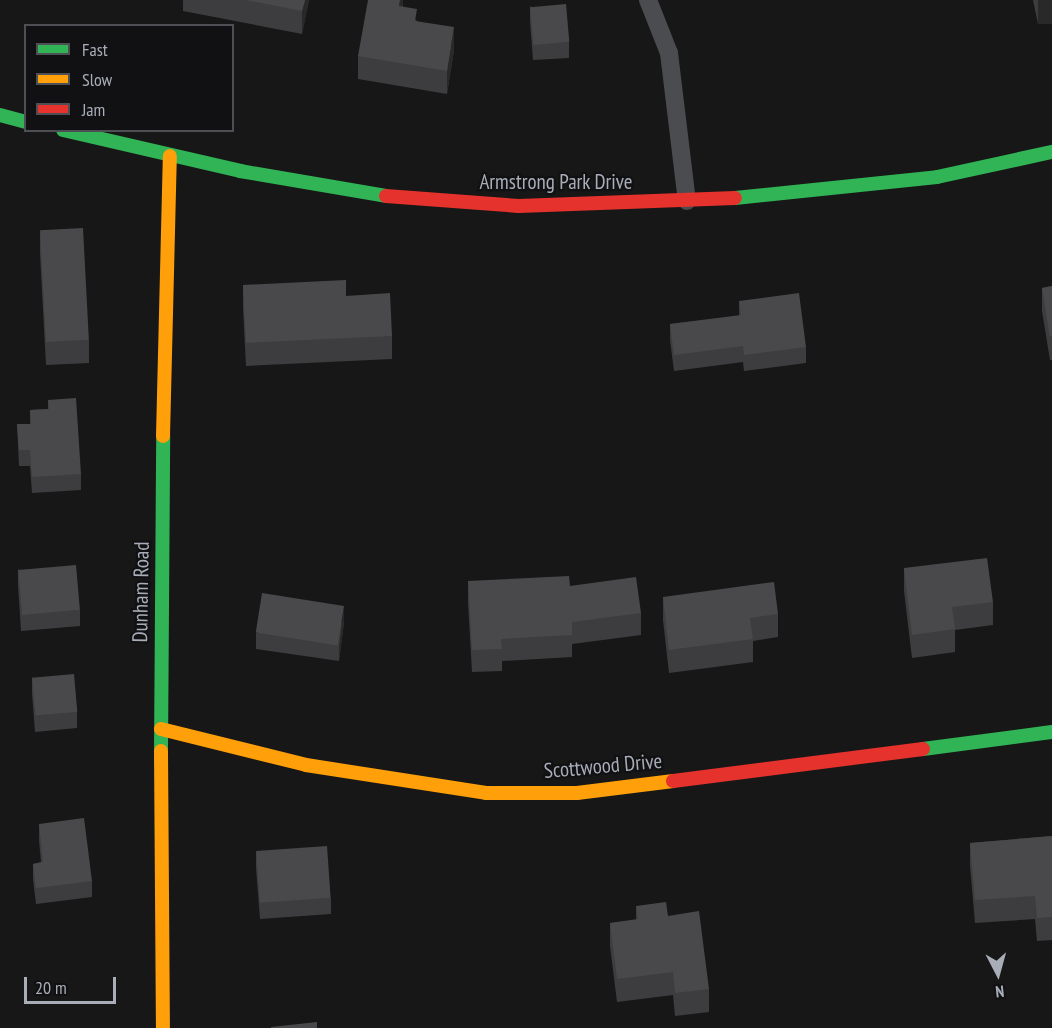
<!DOCTYPE html>
<html>
<head>
<meta charset="utf-8">
<style>
	body { margin:0 }
	#map { position:relative; width:1052px; height:1028px; overflow:hidden; background:#171717; font-family:"PT Sans Narrow",sans-serif }
	div>[style] { position:absolute }
	.lane>* { height:18px; margin:-9px; padding:0 9px; transform-origin:9px; border-radius:9px; background:#4b4c50 }
	.fast>* { height:14px; margin:-7px; padding:0 7px; transform-origin:7px; border-radius:7px; background:#30b455 }
	.slow>* { height:14px; margin:-7px; padding:0 7px; transform-origin:7px; border-radius:7px; background:#ff9f0a }
	.jam>* { height:14px; margin:-7px; padding:0 7px; transform-origin:7px; border-radius:7px; background:#e5322d }
	.wall>* { inset:0; background:#3d3d3f }
	.shaded-wall>* { inset:0; background:#29292a; transform-origin:0 0 }
	.building>* { inset:0; background:#49494c; transform-origin:0 0 }
	span { translate:-50% -50%; white-space:nowrap; text-align:center; line-height:1.15; -webkit-text-stroke:4.5px #111113; paint-order:stroke }
	.street-label { font-size:21px; color:#a8adb8 }
	.legend { position:absolute; left:24px; top:24px; width:210px; height:108px; box-sizing:border-box; background:#111113; border:2px solid #4d4f55; margin:0; padding:8px 10px; list-style:none; font-size:18px; color:#a8adb8 }
	.legend li { display:flex; align-items:center; gap:12px; height:30px }
	.legend b { width:30px; border:2px solid #4d4f55 }
	.north { position:absolute; left:968px; top:944px; width:60px; height:60px; -webkit-text-stroke:4px #111113; paint-order:stroke; rotate:174deg; font-size:16px; font-weight:700; line-height:24px; text-align:center; color:#a8adb8 }
	.north::after { content:''; display:block; margin:auto; width:21px; height:27px; background:#a8adb8; clip-path:polygon(50% 0,100% 100%,50% 72%,0 100%) }
	.scale { position:absolute; left:24px; top:977px; width:92px; height:27px; box-sizing:border-box; border:3px solid #a8adb8; border-top:0; padding-left:8px; font-size:18px; line-height:21px; white-space:nowrap; color:#a8adb8; -webkit-text-stroke:4px #111113; paint-order:stroke }
</style>
</head>
<body>
<div id="map">
	<div class="lane">
		<i style="left:648px;top:0;width:57px;rotate:68.4deg"></i>
		<i style="left:669px;top:53px;width:149px;rotate:83.1deg"></i>
	</div>
	<div class="fast">
		<i style="left:0;top:115px;width:27px;rotate:15deg"></i>
		<i style="left:63px;top:130px;width:182px;rotate:13deg"></i>
		<i style="left:240px;top:171px;width:148px;rotate:9.7deg"></i>
		<i style="left:735px;top:198px;width:203px;rotate:-5.9deg"></i>
		<i style="left:937px;top:177px;width:118px;rotate:-12.3deg"></i>
		<i style="left:923px;top:749px;width:130px;rotate:-7.5deg"></i>
		<i style="left:161px;top:751px;width:315px;rotate:-89.6deg"></i>
	</div>
	<div class="slow">
		<i style="left:163px;top:436px;width:280px;rotate:-88.6deg"></i>
		<i style="left:161px;top:729px;width:149px;rotate:13.9deg"></i>
		<i style="left:306px;top:765px;width:182px;rotate:8.8deg"></i>
		<i style="left:486px;top:793px;width:91px"></i>
		<i style="left:577px;top:793px;width:97px;rotate:-7.1deg"></i>
		<i style="left:161px;top:751px;width:277px;rotate:89.6deg"></i>
	</div>
	<div class="jam">
		<i style="left:386px;top:196px;width:133px;rotate:4.3deg"></i>
		<i style="left:519px;top:206px;width:216px;rotate:-2.1deg"></i>
		<i style="left:673px;top:781px;width:252px;rotate:-7.3deg"></i>
	</div>
	<div class="wall">
		<i style="clip-path:polygon(183px 0,309px 0,302px 34px,183px 11px)"></i>
		<i style="clip-path:polygon(403px 0,403px 7px,417px 21px,454px 50px,447px 94px,358px 79px,358px 56px)"></i>
		<i style="clip-path:polygon(1033px 0,1052px 0,1052px 21px,1038px 24px)"></i>
		<i style="clip-path:polygon(530px 6px,569px 42px,569px 58px,533px 60px,530px 22px)"></i>
		<i style="clip-path:polygon(40px 231px,89px 340px,89px 363px,46px 365px,40px 254px)"></i>
		<i style="clip-path:polygon(243px 285px,392px 336px,392px 359px,246px 366px,243px 308px)"></i>
		<i style="clip-path:polygon(1052px 286px,1052px 360px,1050px 360px,1042px 311px,1042px 288px)"></i>
		<i style="clip-path:polygon(739px 301px,806px 347px,806px 363px,744px 371px,743px 362px,674px 371px,670px 340px,670px 324px,739px 316px)"></i>
		<i style="clip-path:polygon(48px 400px,81px 474px,81px 490px,32px 493px,30px 466px,19px 466px,17px 424px,30px 424px,30px 410px,48px 409px)"></i>
		<i style="clip-path:polygon(904px 568px,993px 602px,993px 625px,955px 630px,955px 652px,912px 658px,904px 591px)"></i>
		<i style="clip-path:polygon(18px 569px,80px 610px,80px 626px,21px 631px,18px 585px)"></i>
		<i style="clip-path:polygon(468px 581px,570px 586px,641px 613px,641px 635px,572px 644px,572px 657px,502px 661px,502px 671px,472px 672px,468px 603px)"></i>
		<i style="clip-path:polygon(663px 597px,778px 614px,778px 637px,753px 641px,753px 662px,669px 673px,663px 620px)"></i>
		<i style="clip-path:polygon(344px 622px,339px 661px,256px 649px,256px 633px)"></i>
		<i style="clip-path:polygon(32px 677px,77px 712px,77px 728px,35px 732px,32px 693px)"></i>
		<i style="clip-path:polygon(39px 824px,92px 881px,92px 897px,36px 904px,33px 879px,33px 864px,41px 862px,39px 840px)"></i>
		<i style="clip-path:polygon(1052px 836px,1052px 940px,1037px 941px,1035px 919px,975px 923px,970px 866px,970px 843px)"></i>
		<i style="clip-path:polygon(256px 852px,331px 898px,331px 914px,260px 919px,256px 868px)"></i>
		<i style="clip-path:polygon(636px 906px,668px 916px,709px 989px,709px 1012px,675px 1016px,673px 995px,617px 1002px,610px 946px,610px 923px,636px 920px)"></i>
	</div>
	<div class="shaded-wall">
		<i style="clip-path:polygon(305px 0,309px 0,302px 34px,302px 11px)"></i>
		<i style="clip-path:polygon(400px 0,403px 0,403px 4px,399px 29px,399px 6px)"></i>
		<i style="left:1038px;top:0;width:14px;height:24px"></i>
		<i style="clip-path:polygon(454px 27px,454px 50px,447px 94px,447px 71px)"></i>
		<i style="clip-path:polygon(344px 606px,344px 622px,339px 661px,339px 646px)"></i>
	</div>
	<div class="building">
		<i style="clip-path:polygon(246px 0,305px 0,302px 11px)"></i>
		<i style="clip-path:polygon(368px 0,400px 0,399px 6px,417px 9px,415px 21px,454px 27px,447px 71px,358px 56px)"></i>
		<i style="left:566px;top:4px;width:38px;height:36px;rotate:85deg"></i>
		<i style="left:83px;top:228px;width:112px;height:43px;rotate:87deg"></i>
		<i style="clip-path:polygon(346px 280px,346px 296px,390px 293px,392px 336px,246px 343px,243px 285px)"></i>
		<i style="clip-path:polygon(1052px 286px,1052px 336px,1050px 337px,1042px 288px)"></i>
		<i style="clip-path:polygon(799px 293px,806px 347px,744px 355px,743px 346px,674px 355px,670px 324px,741px 315px,739px 301px)"></i>
		<i style="clip-path:polygon(76px 398px,81px 474px,32px 477px,30px 450px,19px 450px,17px 424px,31px 424px,30px 410px,49px 409px,48px 400px)"></i>
		<i style="clip-path:polygon(987px 558px,993px 602px,952px 607px,955px 629px,912px 635px,904px 568px)"></i>
		<i style="left:76px;top:565px;width:45px;height:58px;rotate:85deg"></i>
		<i style="clip-path:polygon(569px 576px,570px 586px,636px 577px,641px 613px,572px 622px,572px 635px,501px 639px,502px 649px,472px 650px,468px 581px)"></i>
		<i style="clip-path:polygon(774px 582px,778px 614px,750px 618px,753px 639px,669px 650px,663px 597px)"></i>
		<i style="left:262px;top:593px;width:83px;height:40px;rotate:9deg"></i>
		<i style="left:74px;top:674px;width:38px;height:42px;rotate:85deg"></i>
		<i style="clip-path:polygon(84px 818px,92px 881px,36px 888px,33px 864px,43px 862px,39px 824px)"></i>
		<i style="clip-path:polygon(1052px 836px,1052px 917px,1037px 918px,1035px 896px,975px 900px,970px 843px)"></i>
		<i style="left:327px;top:846px;width:52px;height:71px;rotate:86deg"></i>
		<i style="clip-path:polygon(666px 902px,668px 916px,699px 911px,709px 989px,675px 993px,673px 972px,617px 979px,610px 923px,638px 919px,636px 906px)"></i>
		<i style="clip-path:polygon(317px 1022px,317px 1028px,271px 1028px,271px 1027px)"></i>
	</div>
	<div class="street-label">
		<span style="left:556px;top:182px">Armstrong Park Drive</span>
		<span style="left:141px;top:592px;rotate:-89deg">Dunham Road</span>
		<span style="left:603px;top:766px;rotate:-5deg">Scottwood Drive</span>
	</div>
	<ul class="legend">
	<li><b style="height:8px;background:#30b455"></b>Fast</li>
	<li><b style="height:8px;background:#ff9f0a"></b>Slow</li>
	<li><b style="height:8px;background:#e5322d"></b>Jam</li>
	</ul>
	<div class="north">N</div>
	<div class="scale">20 m</div>
</div>
</body>
</html>
